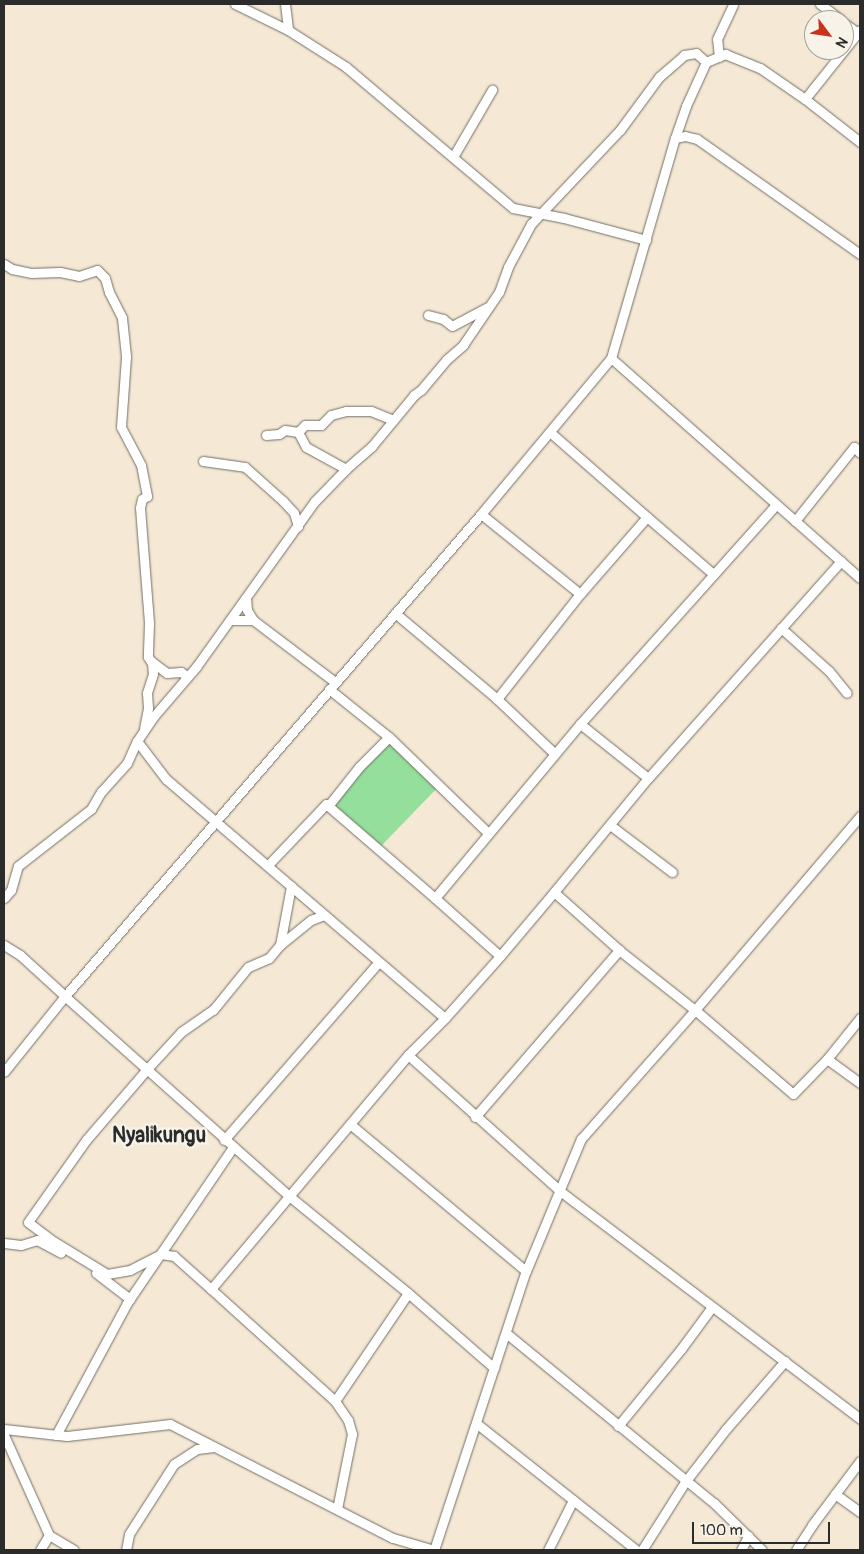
<!DOCTYPE html>
<html>
<head>
<meta charset="utf-8">
<style>
	body { margin:0 }
	#map { position:relative; width:864px; height:1554px; overflow:hidden; background:#f5e9d5; font-family:Pangolin,sans-serif }
	div>[style] { position:absolute }
	.green>* { inset:0; background:#94df9c; transform-origin:0 0 }
	.roads { filter:drop-shadow(0 0 1px #726e66) drop-shadow(0 0 1px #726e66) }
	.minor>* { height:9px; margin:-4.5px; padding:0 4.5px; transform-origin:4.5px; border-radius:4.5px; background:#fff }
	span { translate:-50% -50%; white-space:nowrap; text-align:center; line-height:1.15; -webkit-text-stroke:5px #f7f3e8; paint-order:stroke }
	.district-label { font-size:21px; color:#2b2b2b; font-weight:700 }
	.frame { position:absolute; inset:0; border:5px solid #2b2b2b; pointer-events:none }
	.north { position:absolute; left:804px; top:10px; width:50px; height:50px; box-sizing:border-box; background:#f7f3e8; border:1px solid #a5a39c; border-radius:50%; rotate:121deg; font-size:14px; font-weight:700; line-height:20px; text-align:center; color:#2b2b2b }
	.north::after { content:''; display:block; margin:auto; width:18px; height:22px; background:#c8321e; clip-path:polygon(50% 0,100% 100%,50% 72%,0 100%) }
	.scale { position:absolute; left:692px; top:1522px; width:138px; height:22px; box-sizing:border-box; border:2px solid #2b2b2b; border-top:0; padding-left:6px; font-size:15px; line-height:18px; white-space:nowrap; color:#2b2b2b; -webkit-text-stroke:4px #f7f3e8; paint-order:stroke }
</style>
</head>
<body>
<div id="map">
	<div class="green">
		<i style="left:388px;top:741px;width:68px;height:88px;rotate:44deg"></i>
	</div>
	<div class="roads">
		<div class="minor">
			<i style="left:235px;top:4px;width:59px;rotate:26.1deg"></i>
			<i style="left:288px;top:30px;width:69px;rotate:32.5deg"></i>
			<i style="left:346px;top:67px;width:219px;rotate:40.2deg"></i>
			<i style="left:513px;top:208px;width:52px;rotate:11.1deg"></i>
			<i style="left:564px;top:218px;width:85px;rotate:15deg"></i>
			<i style="left:285px;top:4px;width:26px;rotate:83deg"></i>
			<i style="left:820px;top:4px;width:26px;rotate:37deg"></i>
			<i style="left:844px;top:23px;width:17px;rotate:36deg"></i>
			<i style="left:860px;top:30px;width:88px;rotate:128.6deg"></i>
			<i style="left:805px;top:99px;width:70px;rotate:38deg"></i>
			<i style="left:719px;top:57px;width:18px;rotate:-96deg"></i>
			<i style="left:717px;top:39px;width:38px;rotate:-65deg"></i>
			<i style="left:675px;top:138px;width:34px;rotate:-71deg"></i>
			<i style="left:686px;top:106px;width:48px;rotate:-65.6deg"></i>
			<i style="left:706px;top:62px;width:21px;rotate:-23deg"></i>
			<i style="left:725px;top:54px;width:38px;rotate:22deg"></i>
			<i style="left:760px;top:68px;width:55px;rotate:34.6deg"></i>
			<i style="left:453px;top:157px;width:78px;rotate:-59.8deg"></i>
			<i style="left:4px;top:264px;width:9px;rotate:32deg"></i>
			<i style="left:12px;top:269px;width:19px;rotate:12deg"></i>
			<i style="left:31px;top:273px;width:29px;rotate:-2deg"></i>
			<i style="left:60px;top:272px;width:19px;rotate:12deg"></i>
			<i style="left:79px;top:276px;width:19px;rotate:-18deg"></i>
			<i style="left:97px;top:270px;width:11px;rotate:45deg"></i>
			<i style="left:105px;top:278px;width:15px;rotate:74deg"></i>
			<i style="left:109px;top:292px;width:29px;rotate:63deg"></i>
			<i style="left:122px;top:318px;width:39px;rotate:84deg"></i>
			<i style="left:126px;top:357px;width:70px;rotate:94.1deg"></i>
			<i style="left:121px;top:427px;width:43px;rotate:62.2deg"></i>
			<i style="left:141px;top:465px;width:32px;rotate:79deg"></i>
			<i style="left:147px;top:496px;width:6px;rotate:149deg"></i>
			<i style="left:142px;top:499px;width:9px;rotate:103deg"></i>
			<i style="left:140px;top:508px;width:115px;rotate:85.5deg"></i>
			<i style="left:149px;top:623px;width:34px;rotate:92deg"></i>
			<i style="left:148px;top:657px;width:7px;rotate:56deg"></i>
			<i style="left:152px;top:663px;width:11px;rotate:85deg"></i>
			<i style="left:153px;top:674px;width:20px;rotate:108deg"></i>
			<i style="left:147px;top:693px;width:15px;rotate:86deg"></i>
			<i style="left:148px;top:708px;width:20px;rotate:101deg"></i>
			<i style="left:428px;top:315px;width:16px;rotate:15deg"></i>
			<i style="left:443px;top:319px;width:11px;rotate:38deg"></i>
			<i style="left:452px;top:326px;width:40px;rotate:-28deg"></i>
			<i style="left:611px;top:358px;width:229px;rotate:-73.8deg"></i>
			<i style="left:675px;top:138px;width:10px;rotate:-11deg"></i>
			<i style="left:685px;top:136px;width:12px;rotate:14deg"></i>
			<i style="left:697px;top:139px;width:199px;rotate:35.2deg"></i>
			<i style="left:298px;top:432px;width:10px;rotate:-45deg"></i>
			<i style="left:305px;top:425px;width:16px"></i>
			<i style="left:321px;top:425px;width:14px;rotate:-45deg"></i>
			<i style="left:331px;top:415px;width:16px;rotate:-15deg"></i>
			<i style="left:346px;top:411px;width:25px"></i>
			<i style="left:371px;top:411px;width:24px;rotate:22deg"></i>
			<i style="left:266px;top:435px;width:13px;rotate:-4deg"></i>
			<i style="left:279px;top:434px;width:7px;rotate:-34deg"></i>
			<i style="left:285px;top:430px;width:13px;rotate:9deg"></i>
			<i style="left:298px;top:432px;width:17px;rotate:62deg"></i>
			<i style="left:306px;top:447px;width:46px;rotate:28.8deg"></i>
			<i style="left:203px;top:461px;width:42px;rotate:8.1deg"></i>
			<i style="left:245px;top:467px;width:51px;rotate:41.8deg"></i>
			<i style="left:283px;top:501px;width:16px;rotate:47deg"></i>
			<i style="left:294px;top:513px;width:14px;rotate:73deg"></i>
			<i style="left:481px;top:514px;width:127px;rotate:38.9deg"></i>
			<i style="left:647px;top:517px;width:86px;rotate:40.7deg"></i>
			<i style="left:795px;top:521px;width:95px;rotate:-51.4deg"></i>
			<i style="left:854px;top:447px;width:8px;rotate:45deg"></i>
			<i style="left:841px;top:561px;width:290px;rotate:131.6deg"></i>
			<i style="left:648px;top:778px;width:148px;rotate:129.5deg"></i>
			<i style="left:554px;top:892px;width:87px;rotate:41.7deg"></i>
			<i style="left:619px;top:950px;width:97px;rotate:38.3deg"></i>
			<i style="left:695px;top:1010px;width:129px;rotate:40.6deg"></i>
			<i style="left:793px;top:1094px;width:49px;rotate:-45.8deg"></i>
			<i style="left:827px;top:1059px;width:53px;rotate:-51.2deg"></i>
			<i style="left:246px;top:598px;width:12px;rotate:85deg"></i>
			<i style="left:247px;top:610px;width:12px;rotate:59deg"></i>
			<i style="left:253px;top:620px;width:103px;rotate:37.1deg"></i>
			<i style="left:395px;top:613px;width:133px;rotate:40.1deg"></i>
			<i style="left:497px;top:699px;width:79px;rotate:43.5deg"></i>
			<i style="left:230px;top:620px;width:23px"></i>
			<i style="left:781px;top:628px;width:64px;rotate:41.9deg"></i>
			<i style="left:829px;top:671px;width:28px;rotate:51deg"></i>
			<i style="left:151px;top:661px;width:20px;rotate:37deg"></i>
			<i style="left:167px;top:673px;width:14px;rotate:-4deg"></i>
			<i style="left:181px;top:672px;width:7px;rotate:34deg"></i>
			<i style="left:329px;top:689px;width:77px;rotate:38.7deg"></i>
			<i style="left:389px;top:737px;width:138px;rotate:44.1deg"></i>
			<i style="left:497px;top:699px;width:134px;rotate:-51.7deg"></i>
			<i style="left:580px;top:594px;width:102px;rotate:-49deg"></i>
			<i style="left:647px;top:517px;width:129px;rotate:-138.8deg"></i>
			<i style="left:137px;top:741px;width:48px;rotate:52.7deg"></i>
			<i style="left:166px;top:779px;width:367px;rotate:40.6deg"></i>
			<i style="left:445px;top:1018px;width:52px;rotate:135deg"></i>
			<i style="left:408px;top:1055px;width:306px;rotate:130.1deg"></i>
			<i style="left:211px;top:1289px;width:167px;rotate:42.1deg"></i>
			<i style="left:335px;top:1401px;width:23px;rotate:56deg"></i>
			<i style="left:348px;top:1420px;width:15px;rotate:74deg"></i>
			<i style="left:352px;top:1434px;width:76px;rotate:101.3deg"></i>
			<i style="left:648px;top:778px;width:87px;rotate:-141.5deg"></i>
			<i style="left:580px;top:724px;width:294px;rotate:-48.2deg"></i>
			<i style="left:328px;top:806px;width:50px;rotate:-51.5deg"></i>
			<i style="left:359px;top:767px;width:42px;rotate:-45deg"></i>
			<i style="left:610px;top:825px;width:78px;rotate:37.2deg"></i>
			<i style="left:268px;top:865px;width:84px;rotate:-46.4deg"></i>
			<i style="left:326px;top:804px;width:144px;rotate:40.8deg"></i>
			<i style="left:4px;top:898px;width:11px;rotate:-49deg"></i>
			<i style="left:11px;top:890px;width:25px;rotate:-74deg"></i>
			<i style="left:18px;top:866px;width:93px;rotate:-38deg"></i>
			<i style="left:91px;top:809px;width:20px;rotate:-60deg"></i>
			<i style="left:101px;top:792px;width:39px;rotate:-48deg"></i>
			<i style="left:127px;top:763px;width:24px;rotate:-66deg"></i>
			<i style="left:137px;top:741px;width:30px;rotate:-56deg"></i>
			<i style="left:154px;top:716px;width:65px;rotate:-49.4deg"></i>
			<i style="left:196px;top:667px;width:204px;rotate:-54.4deg"></i>
			<i style="left:315px;top:501px;width:47px;rotate:-45.9deg"></i>
			<i style="left:348px;top:467px;width:32px;rotate:-41deg"></i>
			<i style="left:372px;top:446px;width:66px;rotate:-50.5deg"></i>
			<i style="left:414px;top:395px;width:9px;rotate:-36deg"></i>
			<i style="left:421px;top:390px;width:39px;rotate:-50deg"></i>
			<i style="left:446px;top:360px;width:23px;rotate:-41deg"></i>
			<i style="left:463px;top:345px;width:64px;rotate:-55.8deg"></i>
			<i style="left:499px;top:292px;width:27px;rotate:-70deg"></i>
			<i style="left:508px;top:267px;width:49px;rotate:-61.9deg"></i>
			<i style="left:531px;top:224px;width:129px;rotate:-46.6deg"></i>
			<i style="left:620px;top:130px;width:66px;rotate:-53.7deg"></i>
			<i style="left:659px;top:77px;width:33px;rotate:-41deg"></i>
			<i style="left:684px;top:55px;width:12px;rotate:-9deg"></i>
			<i style="left:696px;top:53px;width:13px;rotate:42deg"></i>
			<i style="left:4px;top:945px;width:19px;rotate:32deg"></i>
			<i style="left:20px;top:955px;width:61px;rotate:42.3deg"></i>
			<i style="left:65px;top:996px;width:97px;rotate:128.8deg"></i>
			<i style="left:280px;top:945px;width:40px;rotate:-39deg"></i>
			<i style="left:311px;top:920px;width:14px;rotate:-21deg"></i>
			<i style="left:500px;top:956px;width:84px;rotate:-49.8deg"></i>
			<i style="left:445px;top:1018px;width:83px;rotate:-48.4deg"></i>
			<i style="left:500px;top:956px;width:87px;rotate:-138.3deg"></i>
			<i style="left:435px;top:898px;width:226px;rotate:-50.2deg"></i>
			<i style="left:408px;top:1055px;width:204px;rotate:41.8deg"></i>
			<i style="left:560px;top:1191px;width:377px;rotate:37.2deg"></i>
			<i style="left:827px;top:1059px;width:41px;rotate:36deg"></i>
			<i style="left:475px;top:1117px;width:221px;rotate:-49.2deg"></i>
			<i style="left:350px;top:1124px;width:229px;rotate:39.9deg"></i>
			<i style="left:224px;top:1140px;width:235px;rotate:-49deg"></i>
			<i style="left:4px;top:1243px;width:17px;rotate:7deg"></i>
			<i style="left:21px;top:1245px;width:17px;rotate:-17deg"></i>
			<i style="left:37px;top:1240px;width:27px;rotate:28deg"></i>
			<i style="left:96px;top:1273px;width:43px;rotate:37.4deg"></i>
			<i style="left:211px;top:1289px;width:50px;rotate:-138.3deg"></i>
			<i style="left:174px;top:1256px;width:13px;rotate:-171deg"></i>
			<i style="left:161px;top:1254px;width:35px;rotate:153deg"></i>
			<i style="left:130px;top:1270px;width:23px;rotate:170deg"></i>
			<i style="left:107px;top:1274px;width:63px;rotate:-148.6deg"></i>
			<i style="left:53px;top:1241px;width:31px;rotate:-143deg"></i>
			<i style="left:28px;top:1222px;width:100px;rotate:-54.7deg"></i>
			<i style="left:86px;top:1140px;width:94px;rotate:-49.3deg"></i>
			<i style="left:147px;top:1069px;width:50px;rotate:-47.4deg"></i>
			<i style="left:181px;top:1032px;width:39px;rotate:-35deg"></i>
			<i style="left:213px;top:1010px;width:55px;rotate:-50.9deg"></i>
			<i style="left:248px;top:967px;width:23px;rotate:-23deg"></i>
			<i style="left:269px;top:958px;width:17px;rotate:-50deg"></i>
			<i style="left:280px;top:945px;width:60px;rotate:-79.4deg"></i>
			<i style="left:506px;top:1333px;width:269px;rotate:39.3deg"></i>
			<i style="left:714px;top:1503px;width:67px;rotate:44.4deg"></i>
			<i style="left:494px;top:1368px;width:114px;rotate:-138.9deg"></i>
			<i style="left:408px;top:1293px;width:155px;rotate:-140.8deg"></i>
			<i style="left:288px;top:1195px;width:299px;rotate:-138.3deg"></i>
			<i style="left:65px;top:996px;width:637px;rotate:-49.2deg"></i>
			<i style="left:481px;top:514px;width:203px;rotate:-50.2deg"></i>
			<i style="left:611px;top:358px;width:332px;rotate:41.5deg"></i>
			<i style="left:335px;top:1401px;width:130px;rotate:-55.9deg"></i>
			<i style="left:476px;top:1423px;width:204px;rotate:38.4deg"></i>
			<i style="left:618px;top:1426px;width:99px;rotate:-50.7deg"></i>
			<i style="left:681px;top:1349px;width:52px;rotate:-53.6deg"></i>
			<i style="left:4px;top:1429px;width:63px;rotate:6.3deg"></i>
			<i style="left:67px;top:1436px;width:104px;rotate:-6.6deg"></i>
			<i style="left:170px;top:1424px;width:250px;rotate:27.1deg"></i>
			<i style="left:393px;top:1538px;width:43px;rotate:16.3deg"></i>
			<i style="left:4px;top:1435px;width:110px;rotate:65.8deg"></i>
			<i style="left:49px;top:1535px;width:29px;rotate:31deg"></i>
			<i style="left:56px;top:1435px;width:150px;rotate:-61.7deg"></i>
			<i style="left:127px;top:1303px;width:189px;rotate:-55.8deg"></i>
			<i style="left:835px;top:1494px;width:31px;rotate:36deg"></i>
			<i style="left:40px;top:1550px;width:17px;rotate:-59deg"></i>
			<i style="left:126px;top:1550px;width:16px;rotate:-79deg"></i>
			<i style="left:129px;top:1534px;width:83px;rotate:-57.3deg"></i>
			<i style="left:174px;top:1464px;width:27px;rotate:-33deg"></i>
			<i style="left:197px;top:1449px;width:17px;rotate:-7deg"></i>
			<i style="left:434px;top:1550px;width:294px;rotate:-71.8deg"></i>
			<i style="left:526px;top:1271px;width:143px;rotate:-67.4deg"></i>
			<i style="left:581px;top:1139px;width:172px;rotate:-48.5deg"></i>
			<i style="left:695px;top:1010px;width:255px;rotate:-49.6deg"></i>
			<i style="left:548px;top:1550px;width:56px;rotate:-63.4deg"></i>
			<i style="left:642px;top:1550px;width:80px;rotate:-57.7deg"></i>
			<i style="left:685px;top:1482px;width:67px;rotate:-52.3deg"></i>
			<i style="left:726px;top:1429px;width:90px;rotate:-49.1deg"></i>
			<i style="left:741px;top:1550px;width:16px;rotate:-63deg"></i>
			<i style="left:796px;top:1550px;width:30px;rotate:-57deg"></i>
			<i style="left:812px;top:1525px;width:80px;rotate:-53.1deg"></i>
		</div>
	</div>
	<div class="district-label">
		<span style="left:159px;top:1136px">Nyalikungu</span>
	</div>
	<div class="frame"></div>
	<div class="north">N</div>
	<div class="scale">100 m</div>
</div>
</body>
</html>
